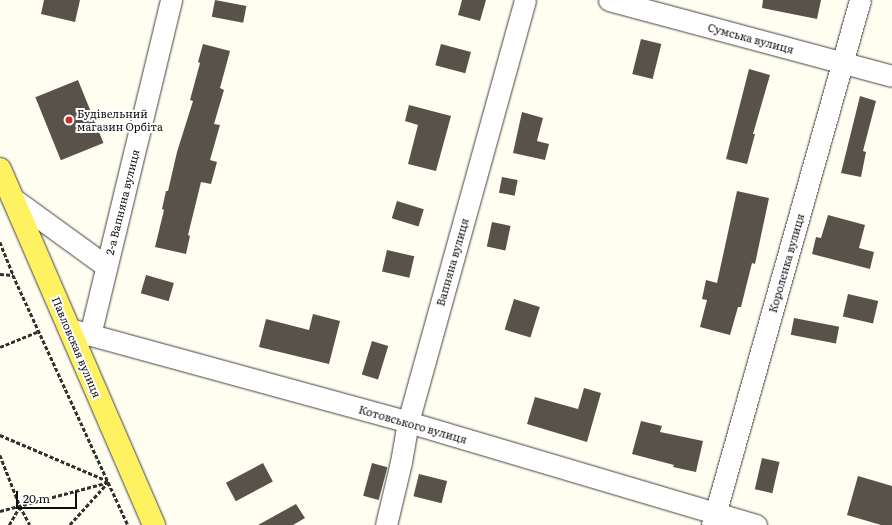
<!DOCTYPE html>
<html>
<head>
<meta charset="utf-8">
<style>
	body { margin:0 }
	#map { position:relative; width:892px; height:525px; overflow:hidden; background:#fffef1; font-family:Literata,serif }
	div>[style] { position:absolute }
	.building>* { inset:0; background:#58524b; transform-origin:0 0 }
	.path>* { height:2.5px; margin-top:-1.25px; transform-origin:0; background:repeating-linear-gradient(90deg,#313131 0 4px,transparent 0 6px) }
	.roads { filter:drop-shadow(0 0 1px #424242) drop-shadow(0 0 1px #424242) }
	.street>* { height:21px; margin:-10.5px; padding:0 10.5px; transform-origin:10.5px; border-radius:10.5px; background:#fff }
	.primary>* { height:22px; margin:-11px; padding:0 11px; transform-origin:11px; border-radius:11px; background:#fff261 }
	.dots>* { width:11px; height:11px; translate:-50% -50%; box-sizing:border-box; border:2px solid #fff; border-radius:50% }
	span { translate:-50% -50%; white-space:nowrap; text-align:center; line-height:1.15; -webkit-text-stroke:4px #fff; paint-order:stroke }
	.street-label { font-size:11px; color:#0f0f0f }
	.poi-label { font-size:11px; color:#0f0f0f }
	.left { translate:0 -50%; text-align:left }
	.scale { position:absolute; left:16px; top:491px; width:61px; height:18px; box-sizing:border-box; border:2px solid #0f0f0f; border-top:0; padding-left:5px; font-size:12px; line-height:14px; white-space:nowrap; color:#0f0f0f; -webkit-text-stroke:3px #fff; paint-order:stroke }
</style>
</head>
<body>
<div id="map">
	<div class="building">
		<i style="clip-path:polygon(44px 0,80px 0,75px 22px,41px 14px)"></i>
		<i style="left:215px;top:0;width:32px;height:17px;rotate:11deg"></i>
		<i style="clip-path:polygon(462px 0,486px 0,480px 21px,458px 15px)"></i>
		<i style="clip-path:polygon(763px 0,821px 0,817px 19px,762px 8px)"></i>
		<i style="left:641px;top:39px;width:21px;height:36px;rotate:14deg"></i>
		<i style="clip-path:polygon(203px 44px,230px 51px,220px 88px,224px 90px,214px 124px,220px 125px,210px 160px,217px 162px,211px 184px,201px 182px,188px 235px,190px 236px,186px 254px,155px 247px,164px 210px,162px 209px,166px 191px,168px 191px,177px 152px,193px 101px,190px 100px,200px 63px,198px 62px)"></i>
		<i style="left:441px;top:44px;width:31px;height:22px;rotate:15deg"></i>
		<i style="clip-path:polygon(749px 69px,770px 75px,753px 134px,755px 134px,747px 164px,726px 159px)"></i>
		<i style="left:78px;top:80px;width:68px;height:46px;rotate:68deg"></i>
		<i style="clip-path:polygon(860px 96px,876px 101px,863px 151px,866px 152px,861px 177px,841px 173px)"></i>
		<i style="clip-path:polygon(409px 105px,451px 116px,436px 171px,408px 164px,418px 125px,405px 121px)"></i>
		<i style="clip-path:polygon(522px 112px,543px 118px,537px 141px,549px 144px,545px 160px,513px 153px)"></i>
		<i style="left:502px;top:177px;width:16px;height:16px;rotate:11deg"></i>
		<i style="clip-path:polygon(737px 191px,769px 198px,755px 264px,752px 263px,741px 307px,738px 307px,730px 335px,700px 327px,707px 300px,702px 299px,706px 280px,717px 283px)"></i>
		<i style="left:397px;top:201px;width:28px;height:18px;rotate:17deg"></i>
		<i style="clip-path:polygon(828px 215px,865px 225px,859px 248px,874px 252px,870px 269px,812px 254px,816px 237px,821px 238px)"></i>
		<i style="left:492px;top:222px;width:19px;height:25px;rotate:12deg"></i>
		<i style="left:387px;top:250px;width:28px;height:22px;rotate:13deg"></i>
		<i style="left:146px;top:275px;width:29px;height:19px;rotate:16deg"></i>
		<i style="left:848px;top:294px;width:31px;height:23px;rotate:13deg"></i>
		<i style="left:514px;top:299px;width:27px;height:32px;rotate:17deg"></i>
		<i style="clip-path:polygon(313px 314px,340px 321px,329px 364px,259px 347px,266px 319px,309px 330px)"></i>
		<i style="left:794px;top:318px;width:46px;height:17px;rotate:11deg"></i>
		<i style="left:372px;top:341px;width:17px;height:35px;rotate:17deg"></i>
		<i style="clip-path:polygon(584px 388px,601px 393px,587px 442px,527px 424px,535px 397px,578px 409px)"></i>
		<i style="clip-path:polygon(641px 421px,662px 426px,660px 432px,703px 441px,696px 472px,673px 467px,674px 465px,632px 454px)"></i>
		<i style="left:762px;top:458px;width:18px;height:32px;rotate:13deg"></i>
		<i style="left:263px;top:463px;width:21px;height:42px;rotate:62deg"></i>
		<i style="left:372px;top:463px;width:16px;height:34px;rotate:15deg"></i>
		<i style="left:419px;top:474px;width:29px;height:23px;rotate:14deg"></i>
		<i style="clip-path:polygon(858px 476px,892px 486px,892px 525px,881px 525px,847px 515px)"></i>
		<i style="clip-path:polygon(296px 504px,305px 518px,293px 525px,258px 525px)"></i>
	</div>
	<div class="path">
		<i style="left:0;top:242px;width:35px;rotate:68deg"></i>
		<i style="left:13px;top:275px;width:275px;rotate:65.3deg"></i>
		<i style="left:0;top:274px;width:13px;rotate:4deg"></i>
		<i style="left:0;top:347px;width:42px;rotate:-22.3deg"></i>
		<i style="left:0;top:435px;width:117px;rotate:23.1deg"></i>
		<i style="left:0;top:455px;width:55px;rotate:68.6deg"></i>
		<i style="left:20px;top:506px;width:21px;rotate:62deg"></i>
		<i style="left:0;top:511px;width:113px;rotate:-14.9deg"></i>
		<i style="left:109px;top:482px;width:58px;rotate:132.2deg"></i>
		<i style="left:9px;top:525px;width:22px;rotate:-60deg"></i>
	</div>
	<div class="roads">
		<div class="street">
			<i style="left:609px;top:0;width:293px;rotate:15deg"></i>
			<i style="left:12px;top:198px;width:116px;rotate:35.9deg"></i>
			<i style="left:69px;top:329px;width:352px;rotate:15.3deg"></i>
			<i style="left:408px;top:422px;width:363px;rotate:16.5deg"></i>
			<i style="left:90px;top:335px;width:345px;rotate:-76.4deg"></i>
			<i style="left:386px;top:525px;width:65px;rotate:-76.6deg"></i>
			<i style="left:401px;top:462px;width:41px;rotate:-80.1deg"></i>
			<i style="left:408px;top:422px;width:438px;rotate:-74.5deg"></i>
			<i style="left:712px;top:525px;width:545px;rotate:-74.26deg"></i>
		</div>
		<div class="primary">
			<i style="left:0;top:169px;width:388px;rotate:66.6deg"></i>
		</div>
	</div>
	<div class="dots">
		<i style="left:69px;top:120px;background:#c8311e"></i>
	</div>
	<div class="street-label">
		<span style="left:751px;top:38px;rotate:15deg">Сумська вулиця</span>
		<span style="left:122px;top:202px;rotate:-76deg">2-а Вапняна вулиця</span>
		<span style="left:452px;top:262px;rotate:-74deg">Вапняна вулиця</span>
		<span style="left:786px;top:263px;rotate:-74deg">Короленка вулиця</span>
		<span style="left:77px;top:347px;rotate:67deg">Павловская вулиця</span>
		<span style="left:413px;top:424px;rotate:16deg">Котовського вулиця</span>
	</div>
	<div class="poi-label">
		<span class="left" style="left:77px;top:120px">Будівельний<br>магазин Орбіта</span>
	</div>
	<div class="scale">20 m</div>
</div>
</body>
</html>
